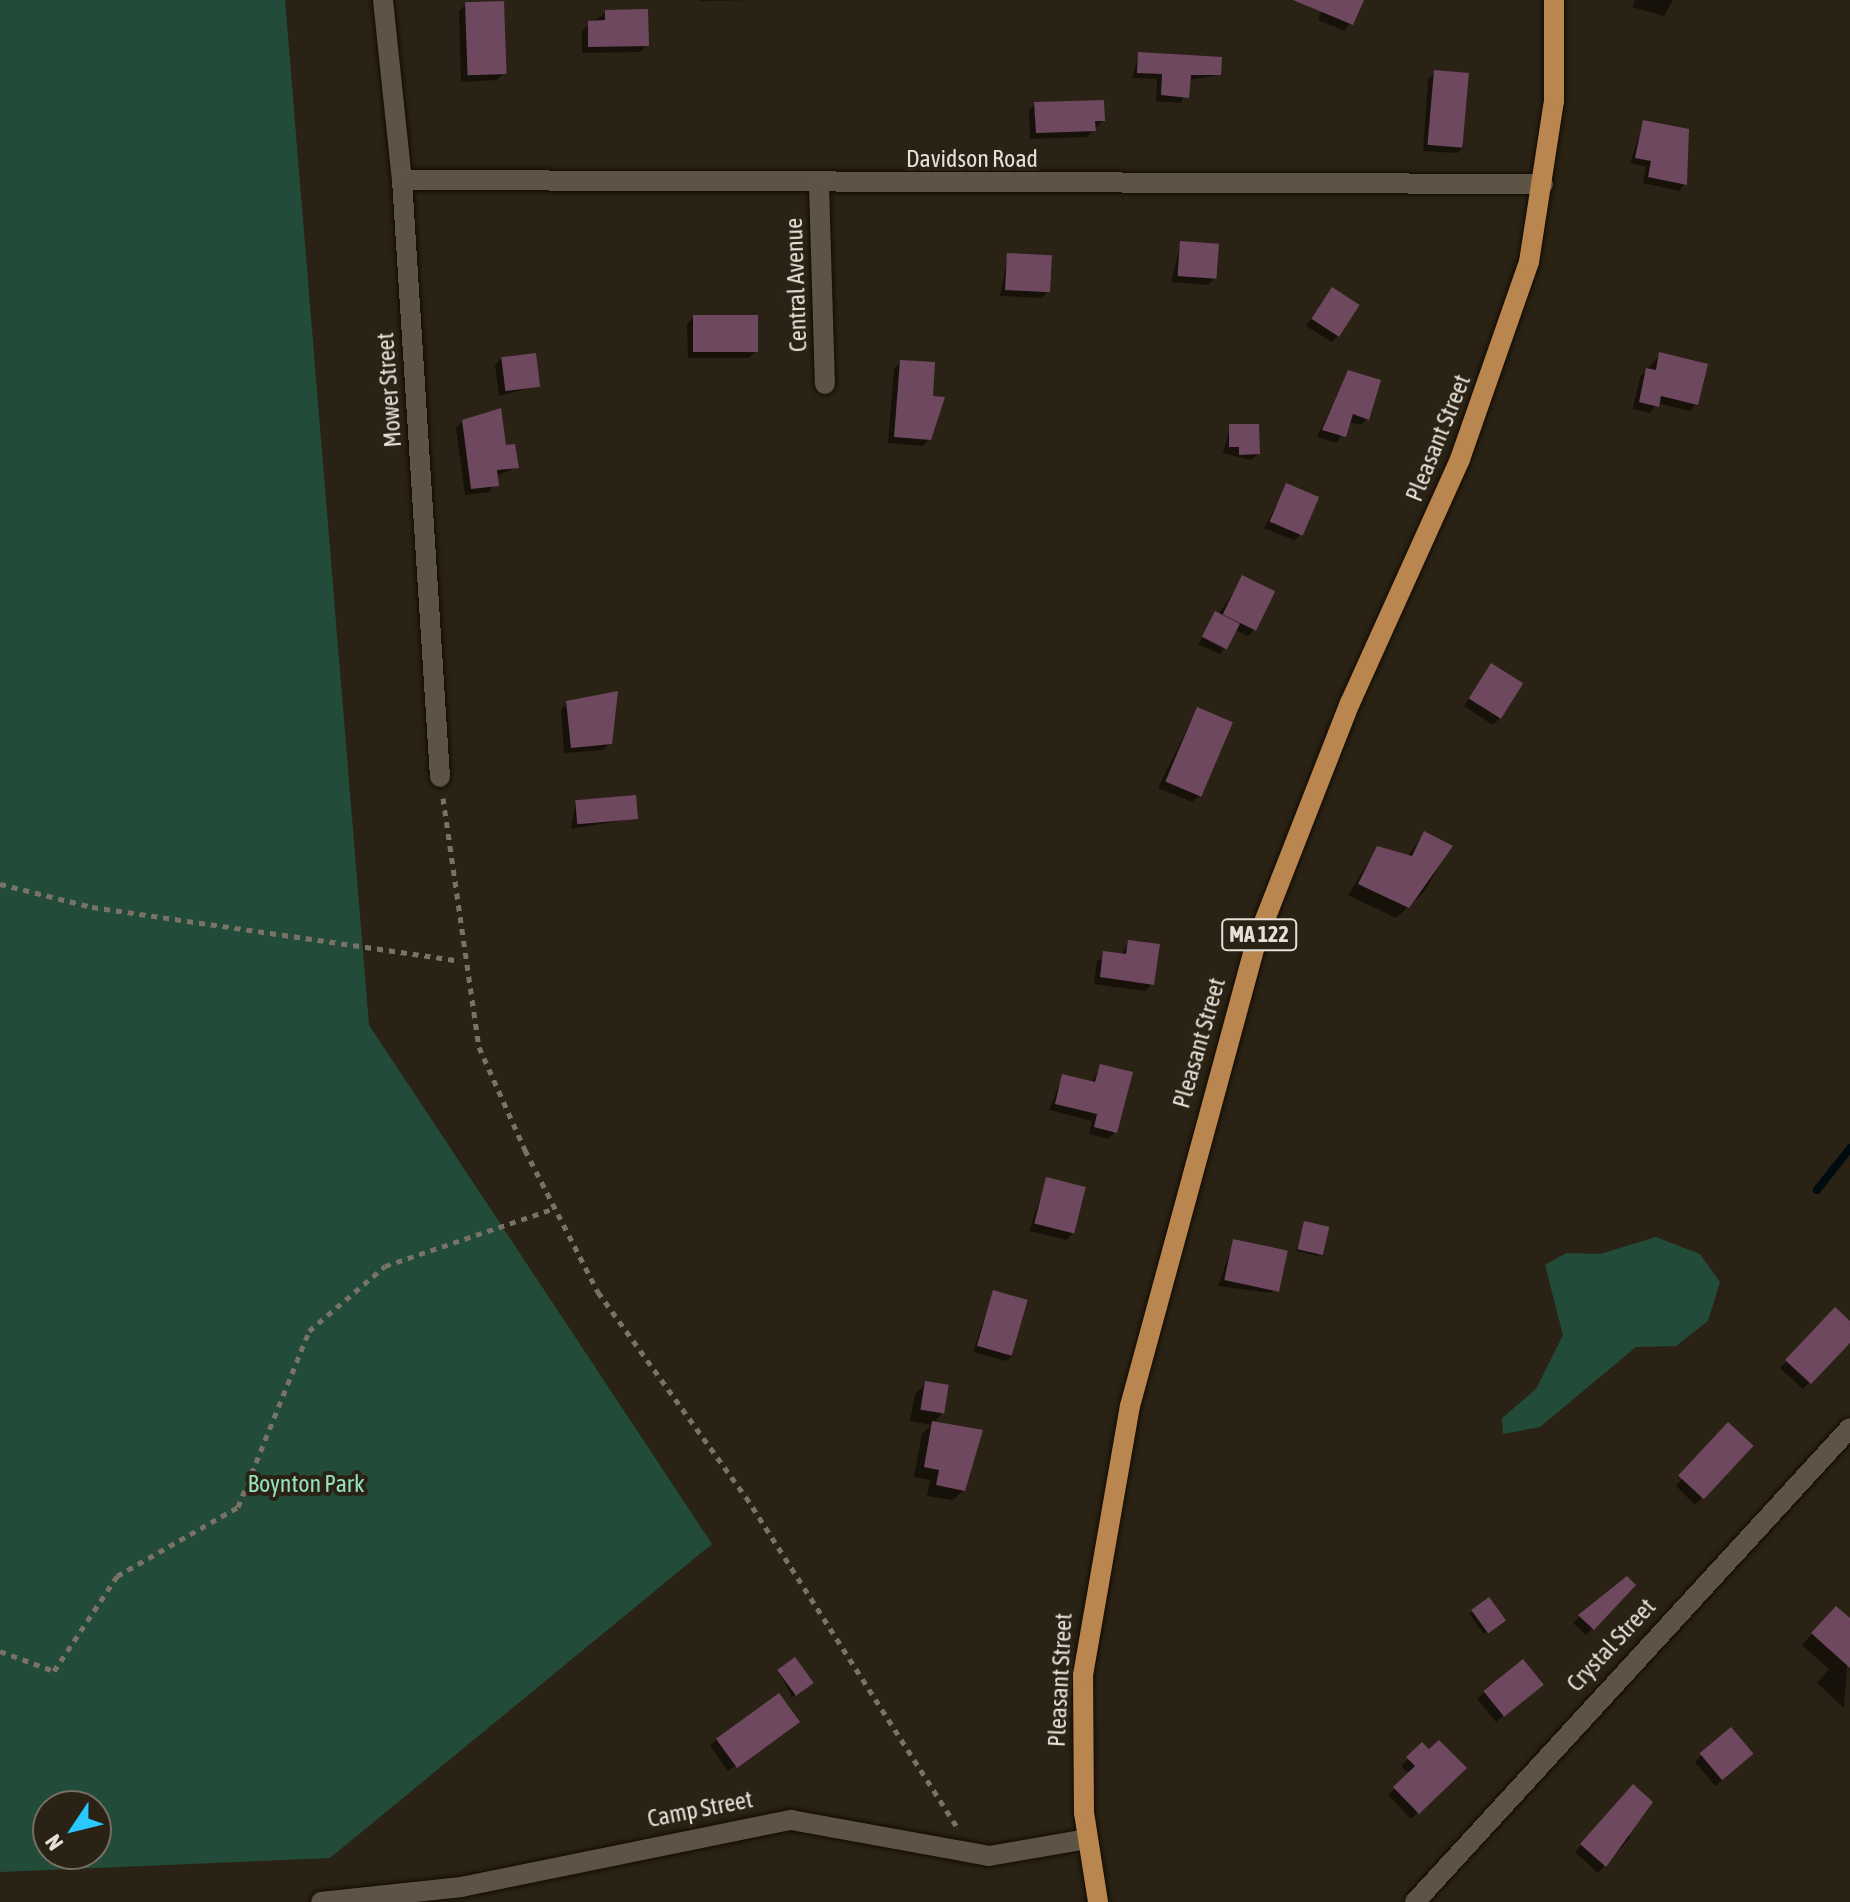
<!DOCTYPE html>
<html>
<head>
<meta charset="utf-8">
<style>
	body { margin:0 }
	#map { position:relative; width:1850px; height:1902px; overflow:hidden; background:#2a2214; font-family:"Asap Condensed",sans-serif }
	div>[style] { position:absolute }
	.green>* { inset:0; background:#234b39 }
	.shadow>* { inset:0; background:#0007 }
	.stream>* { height:8px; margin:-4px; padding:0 4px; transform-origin:4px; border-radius:4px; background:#000b10 }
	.building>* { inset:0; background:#6e485f; transform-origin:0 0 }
	.path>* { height:5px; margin-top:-2.5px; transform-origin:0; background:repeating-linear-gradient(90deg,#797266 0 6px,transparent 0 12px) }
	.roads { filter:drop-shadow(0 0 2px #130b02) drop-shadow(0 0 2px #130b02) }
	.minor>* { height:20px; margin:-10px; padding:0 10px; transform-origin:10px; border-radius:10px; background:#5e5445 }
	.primary>* { height:20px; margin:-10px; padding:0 10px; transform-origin:10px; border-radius:10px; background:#b98650 }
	span { translate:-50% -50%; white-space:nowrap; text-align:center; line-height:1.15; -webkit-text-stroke:8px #2a2214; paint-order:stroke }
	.shield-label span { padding:2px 6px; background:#2a2214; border:2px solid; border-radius:6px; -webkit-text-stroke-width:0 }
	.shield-label { font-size:22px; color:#e6e1d8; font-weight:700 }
	.street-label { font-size:24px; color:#e6e1d8 }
	.park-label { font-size:24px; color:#94e1bc }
	.north { position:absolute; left:32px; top:1790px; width:80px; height:80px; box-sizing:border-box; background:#2a2214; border:2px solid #756e62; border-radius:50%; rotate:235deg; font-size:22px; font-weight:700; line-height:32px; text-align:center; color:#e6e1d8 }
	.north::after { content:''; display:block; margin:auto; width:28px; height:36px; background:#29c8ff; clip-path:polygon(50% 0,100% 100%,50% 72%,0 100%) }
</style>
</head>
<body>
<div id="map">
	<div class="green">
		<i style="clip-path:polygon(evenodd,0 0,285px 0,369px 1025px,712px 1544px,330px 1858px,0 1872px,0 0,96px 1806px,96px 1854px,48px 1854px,48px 1806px,96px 1806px)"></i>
		<i style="clip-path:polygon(1656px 1237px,1700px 1254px,1720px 1282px,1708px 1321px,1676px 1346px,1636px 1347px,1540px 1427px,1503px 1434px,1502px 1418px,1536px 1389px,1563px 1335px,1545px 1265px,1566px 1253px,1600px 1254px)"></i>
	</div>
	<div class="shadow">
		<i style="clip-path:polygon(701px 0,759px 0,701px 1px)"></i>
		<i style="clip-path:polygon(1326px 0,1361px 0,1345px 31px,1318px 20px)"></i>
		<i style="clip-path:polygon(1635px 0,1673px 0,1664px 16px,1632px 7px)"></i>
		<i style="clip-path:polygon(466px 4px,504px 73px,497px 80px,461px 82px,459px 11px)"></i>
		<i style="clip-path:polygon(606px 12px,647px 45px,640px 52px,582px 53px,582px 30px)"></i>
		<i style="clip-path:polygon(1139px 54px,1219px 75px,1189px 80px,1181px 103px,1156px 101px,1157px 79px,1132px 78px)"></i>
		<i style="clip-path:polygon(1435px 72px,1464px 147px,1457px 153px,1423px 151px,1428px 79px)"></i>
		<i style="clip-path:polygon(1035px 104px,1103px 120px,1087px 137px,1030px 139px,1029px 111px)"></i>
		<i style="clip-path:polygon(1644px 122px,1685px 184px,1679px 191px,1643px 183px,1646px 167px,1630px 163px)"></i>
		<i style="clip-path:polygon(1181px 243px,1215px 278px,1208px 285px,1171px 282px)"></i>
		<i style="clip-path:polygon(1008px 255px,1048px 291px,1042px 298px,1000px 296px)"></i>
		<i style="clip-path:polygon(1332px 289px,1339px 335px,1332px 342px,1306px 326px)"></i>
		<i style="clip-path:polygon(694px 317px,756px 351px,749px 358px,688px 358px,687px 324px)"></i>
		<i style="clip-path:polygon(1660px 355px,1696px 404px,1690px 411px,1657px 403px,1650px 413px,1633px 409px,1640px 377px)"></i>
		<i style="clip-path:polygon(502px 358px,537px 386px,499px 396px,495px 365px)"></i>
		<i style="clip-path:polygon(901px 362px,930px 438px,923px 446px,888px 443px,894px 369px)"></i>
		<i style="clip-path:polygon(1348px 372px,1368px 418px,1361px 425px,1348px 422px,1337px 443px,1317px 437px)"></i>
		<i style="clip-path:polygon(463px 421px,505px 447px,517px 467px,496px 476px,490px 492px,465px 495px,456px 428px)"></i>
		<i style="clip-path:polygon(1230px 426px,1258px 454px,1251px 460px,1223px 453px)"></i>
		<i style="clip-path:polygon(1287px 485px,1301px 534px,1294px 540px,1264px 528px)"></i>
		<i style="clip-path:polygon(1243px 578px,1255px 629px,1248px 636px,1235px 630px,1220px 654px,1198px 644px)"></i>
		<i style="clip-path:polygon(1491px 665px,1500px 718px,1493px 725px,1464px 706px)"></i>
		<i style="clip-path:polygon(567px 703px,610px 743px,603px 750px,564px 753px,561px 710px)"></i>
		<i style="clip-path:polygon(1197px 709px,1199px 796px,1192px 802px,1158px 788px)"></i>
		<i style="clip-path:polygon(576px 801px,636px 818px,571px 829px)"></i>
		<i style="clip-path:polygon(1424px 834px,1450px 846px,1425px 891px,1396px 918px,1348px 895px,1377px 848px,1407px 857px)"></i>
		<i style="clip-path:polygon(1128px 942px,1152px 984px,1145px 991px,1094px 984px,1097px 960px,1121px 956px)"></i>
		<i style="clip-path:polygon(1101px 1066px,1115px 1132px,1108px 1139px,1089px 1134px,1092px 1121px,1049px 1110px,1063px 1076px,1091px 1083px)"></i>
		<i style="clip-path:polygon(1047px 1179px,1073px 1233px,1066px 1240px,1029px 1231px)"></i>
		<i style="clip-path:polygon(1305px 1223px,1321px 1253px,1318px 1256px,1296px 1251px)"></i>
		<i style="clip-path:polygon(1234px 1241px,1278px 1286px,1271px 1293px,1218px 1286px)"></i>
		<i style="clip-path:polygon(993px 1293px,1013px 1355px,1006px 1361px,973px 1352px)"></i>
		<i style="clip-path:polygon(1835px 1310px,1850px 1324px,1850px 1340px,1803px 1389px,1780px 1368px)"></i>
		<i style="clip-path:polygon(926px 1383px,942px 1414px,933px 1423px,964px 1490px,953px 1500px,927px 1496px,930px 1480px,914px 1477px,922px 1434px,931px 1425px,910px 1421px,915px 1394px)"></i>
		<i style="clip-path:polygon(1722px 1431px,1751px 1446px,1695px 1505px,1676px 1486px)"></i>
		<i style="clip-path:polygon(1633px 1585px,1586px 1635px,1573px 1623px,1580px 1616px)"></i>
		<i style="clip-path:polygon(1488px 1599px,1500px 1622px,1484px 1634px,1469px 1614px)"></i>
		<i style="clip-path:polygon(1825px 1619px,1850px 1623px,1844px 1708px,1817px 1683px,1829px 1669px,1802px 1645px)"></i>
		<i style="clip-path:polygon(1522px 1661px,1534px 1692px,1496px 1722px,1477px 1699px)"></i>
		<i style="clip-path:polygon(778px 1671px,808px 1686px,792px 1697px)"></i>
		<i style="clip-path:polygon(798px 1722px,728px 1771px,710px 1746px,717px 1739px)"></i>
		<i style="clip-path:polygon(1422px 1745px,1464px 1768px,1411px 1819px,1388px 1795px,1409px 1774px,1401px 1766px)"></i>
		<i style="clip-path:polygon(1702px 1755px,1744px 1761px,1715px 1786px,1695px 1762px)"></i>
		<i style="clip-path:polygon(1626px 1793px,1630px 1838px,1598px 1873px,1575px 1852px)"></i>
	</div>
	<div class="stream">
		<i style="left:1817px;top:1190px;width:53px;rotate:-51.8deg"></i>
	</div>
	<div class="building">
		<i style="clip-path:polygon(1293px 0,1364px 0,1353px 25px)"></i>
		<i style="left:504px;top:1px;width:73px;height:39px;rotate:88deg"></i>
		<i style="clip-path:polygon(648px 9px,649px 46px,588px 47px,588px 21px,605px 20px,605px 10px)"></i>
		<i style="clip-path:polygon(1138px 52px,1222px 57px,1221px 75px,1191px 75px,1189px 98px,1161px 95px,1162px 74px,1137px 73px)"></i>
		<i style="left:1434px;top:70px;width:35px;height:75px;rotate:5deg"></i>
		<i style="clip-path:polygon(1104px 100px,1105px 121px,1095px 121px,1096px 131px,1036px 133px,1034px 102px)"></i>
		<i style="clip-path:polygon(1643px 120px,1689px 129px,1687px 185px,1648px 177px,1651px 161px,1635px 158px)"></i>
		<i style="left:1180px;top:241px;width:39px;height:35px;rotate:4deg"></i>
		<i style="left:1007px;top:253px;width:45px;height:37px;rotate:3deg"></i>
		<i style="left:1332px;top:287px;width:33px;height:38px;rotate:33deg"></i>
		<i style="left:693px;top:315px;width:65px;height:37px"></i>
		<i style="clip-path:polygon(1659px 352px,1708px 364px,1698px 405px,1661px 396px,1659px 407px,1639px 402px,1646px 368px,1656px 370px)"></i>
		<i style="left:536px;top:353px;width:34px;height:35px;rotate:83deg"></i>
		<i style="clip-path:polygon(900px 360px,935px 362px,933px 396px,945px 397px,931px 440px,894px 437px)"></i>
		<i style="clip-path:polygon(1348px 370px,1381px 380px,1369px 420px,1353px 414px,1346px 437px,1322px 430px)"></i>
		<i style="clip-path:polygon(501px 408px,506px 445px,515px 444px,519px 468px,497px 470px,499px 486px,471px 489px,462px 420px)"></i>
		<i style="clip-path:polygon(1229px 424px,1259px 424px,1260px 454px,1239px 455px,1239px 447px,1229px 447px)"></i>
		<i style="left:1286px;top:483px;width:36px;height:42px;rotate:23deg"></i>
		<i style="left:1242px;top:575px;width:37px;height:44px;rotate:26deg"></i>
		<i style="left:1215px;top:611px;width:28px;height:29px;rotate:27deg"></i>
		<i style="left:1491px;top:663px;width:38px;height:42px;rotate:32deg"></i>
		<i style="clip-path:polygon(618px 691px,612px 744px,571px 748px,566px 701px)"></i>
		<i style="left:1197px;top:707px;width:39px;height:81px;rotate:23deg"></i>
		<i style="left:636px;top:795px;width:24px;height:61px;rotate:85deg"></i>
		<i style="clip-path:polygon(1424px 831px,1453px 846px,1409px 908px,1358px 884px,1377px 846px,1412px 856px)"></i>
		<i style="clip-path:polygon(1128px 940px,1160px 944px,1154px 985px,1100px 977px,1103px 951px,1126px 954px)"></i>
		<i style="clip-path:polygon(1100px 1064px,1133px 1072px,1117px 1133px,1094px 1127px,1097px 1114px,1055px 1104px,1062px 1074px,1095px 1082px)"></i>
		<i style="left:1046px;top:1177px;width:41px;height:48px;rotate:14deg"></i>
		<i style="left:1304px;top:1221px;width:26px;height:29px;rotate:13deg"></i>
		<i style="left:1233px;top:1239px;width:56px;height:42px;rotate:12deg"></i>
		<i style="left:993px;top:1290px;width:36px;height:58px;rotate:16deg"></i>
		<i style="clip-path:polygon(1835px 1307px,1850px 1321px,1850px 1343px,1811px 1384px,1785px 1360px)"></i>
		<i style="left:925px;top:1381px;width:24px;height:29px;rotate:9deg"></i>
		<i style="clip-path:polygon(932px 1421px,983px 1430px,965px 1491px,936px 1485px,939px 1470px,924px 1467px)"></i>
		<i style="left:1728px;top:1422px;width:35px;height:73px;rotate:43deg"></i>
		<i style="clip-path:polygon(1627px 1576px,1636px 1585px,1594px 1630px,1578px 1615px)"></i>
		<i style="left:1489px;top:1597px;width:29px;height:22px;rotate:54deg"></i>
		<i style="clip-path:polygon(1836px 1606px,1850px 1618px,1850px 1668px,1811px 1633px)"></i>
		<i style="left:795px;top:1657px;width:32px;height:22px;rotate:54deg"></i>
		<i style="left:1523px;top:1659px;width:33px;height:51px;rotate:51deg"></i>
		<i style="left:779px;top:1693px;width:36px;height:78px;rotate:54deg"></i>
		<i style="left:1731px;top:1727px;width:35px;height:41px;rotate:50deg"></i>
		<i style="clip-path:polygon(1439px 1740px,1467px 1768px,1419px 1814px,1393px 1787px,1415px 1766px,1406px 1757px,1422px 1742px,1429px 1749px)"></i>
		<i style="clip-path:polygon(1633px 1784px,1653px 1802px,1606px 1867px,1580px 1844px)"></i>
	</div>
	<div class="path">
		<i style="left:443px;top:798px;width:252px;rotate:81.8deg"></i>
		<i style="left:479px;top:1047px;width:113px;rotate:65.9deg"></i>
		<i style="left:525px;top:1150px;width:160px;rotate:62.8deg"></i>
		<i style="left:598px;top:1292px;width:253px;rotate:54.2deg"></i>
		<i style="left:746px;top:1497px;width:392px;rotate:57.4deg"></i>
		<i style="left:0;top:884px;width:95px;rotate:14deg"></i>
		<i style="left:92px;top:907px;width:372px;rotate:8.3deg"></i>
		<i style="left:0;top:1651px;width:58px;rotate:20.3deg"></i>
		<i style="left:54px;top:1671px;width:114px;rotate:-56.4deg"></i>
		<i style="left:117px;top:1576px;width:139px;rotate:-29.7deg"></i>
		<i style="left:238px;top:1507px;width:190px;rotate:-68deg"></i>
		<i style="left:309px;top:1331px;width:100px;rotate:-40.5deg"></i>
		<i style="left:385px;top:1266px;width:180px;rotate:-18.8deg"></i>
	</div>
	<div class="roads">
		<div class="minor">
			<i style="left:383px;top:0;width:181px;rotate:84deg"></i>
			<i style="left:402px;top:180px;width:598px;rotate:86.36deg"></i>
			<i style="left:402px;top:180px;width:1141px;rotate:0.2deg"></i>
			<i style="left:819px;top:185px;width:199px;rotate:88.3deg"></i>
			<i style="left:321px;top:1902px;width:141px;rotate:-6.1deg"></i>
			<i style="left:461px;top:1887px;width:337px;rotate:-11.5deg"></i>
			<i style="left:791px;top:1820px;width:201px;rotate:10.3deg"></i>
			<i style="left:989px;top:1856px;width:99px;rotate:-9.8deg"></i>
			<i style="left:1415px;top:1902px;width:643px;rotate:-47.46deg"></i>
		</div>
		<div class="primary">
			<i style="left:1098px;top:1902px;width:90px;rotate:-98.9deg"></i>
			<i style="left:1084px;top:1813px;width:138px;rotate:-90.4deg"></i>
			<i style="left:1083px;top:1675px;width:273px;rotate:-80.1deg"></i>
			<i style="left:1130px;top:1406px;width:478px;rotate:-74.8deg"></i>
			<i style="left:1255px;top:945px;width:260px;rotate:-68.6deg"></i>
			<i style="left:1350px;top:703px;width:268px;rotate:-65.7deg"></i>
			<i style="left:1460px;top:459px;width:209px;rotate:-70.7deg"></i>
			<i style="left:1529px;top:262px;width:163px;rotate:-81.2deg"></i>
			<i style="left:1554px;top:101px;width:101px;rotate:-90deg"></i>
		</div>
	</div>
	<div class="shield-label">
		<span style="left:1259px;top:935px">MA 122</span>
	</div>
	<div class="street-label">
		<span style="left:972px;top:159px">Davidson Road</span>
		<span style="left:796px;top:285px;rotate:-92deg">Central Avenue</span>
		<span style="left:389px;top:390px;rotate:-94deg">Mower Street</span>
		<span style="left:1438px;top:438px;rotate:-68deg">Pleasant Street</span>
		<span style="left:1199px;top:1043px;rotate:-74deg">Pleasant Street</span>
		<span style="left:1611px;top:1645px;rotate:-47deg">Crystal Street</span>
		<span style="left:1060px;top:1680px;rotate:-87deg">Pleasant Street</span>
		<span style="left:700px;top:1809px;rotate:-11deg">Camp Street</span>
	</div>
	<div class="park-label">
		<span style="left:306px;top:1484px">Boynton Park</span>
	</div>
	<div class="north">N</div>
</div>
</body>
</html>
